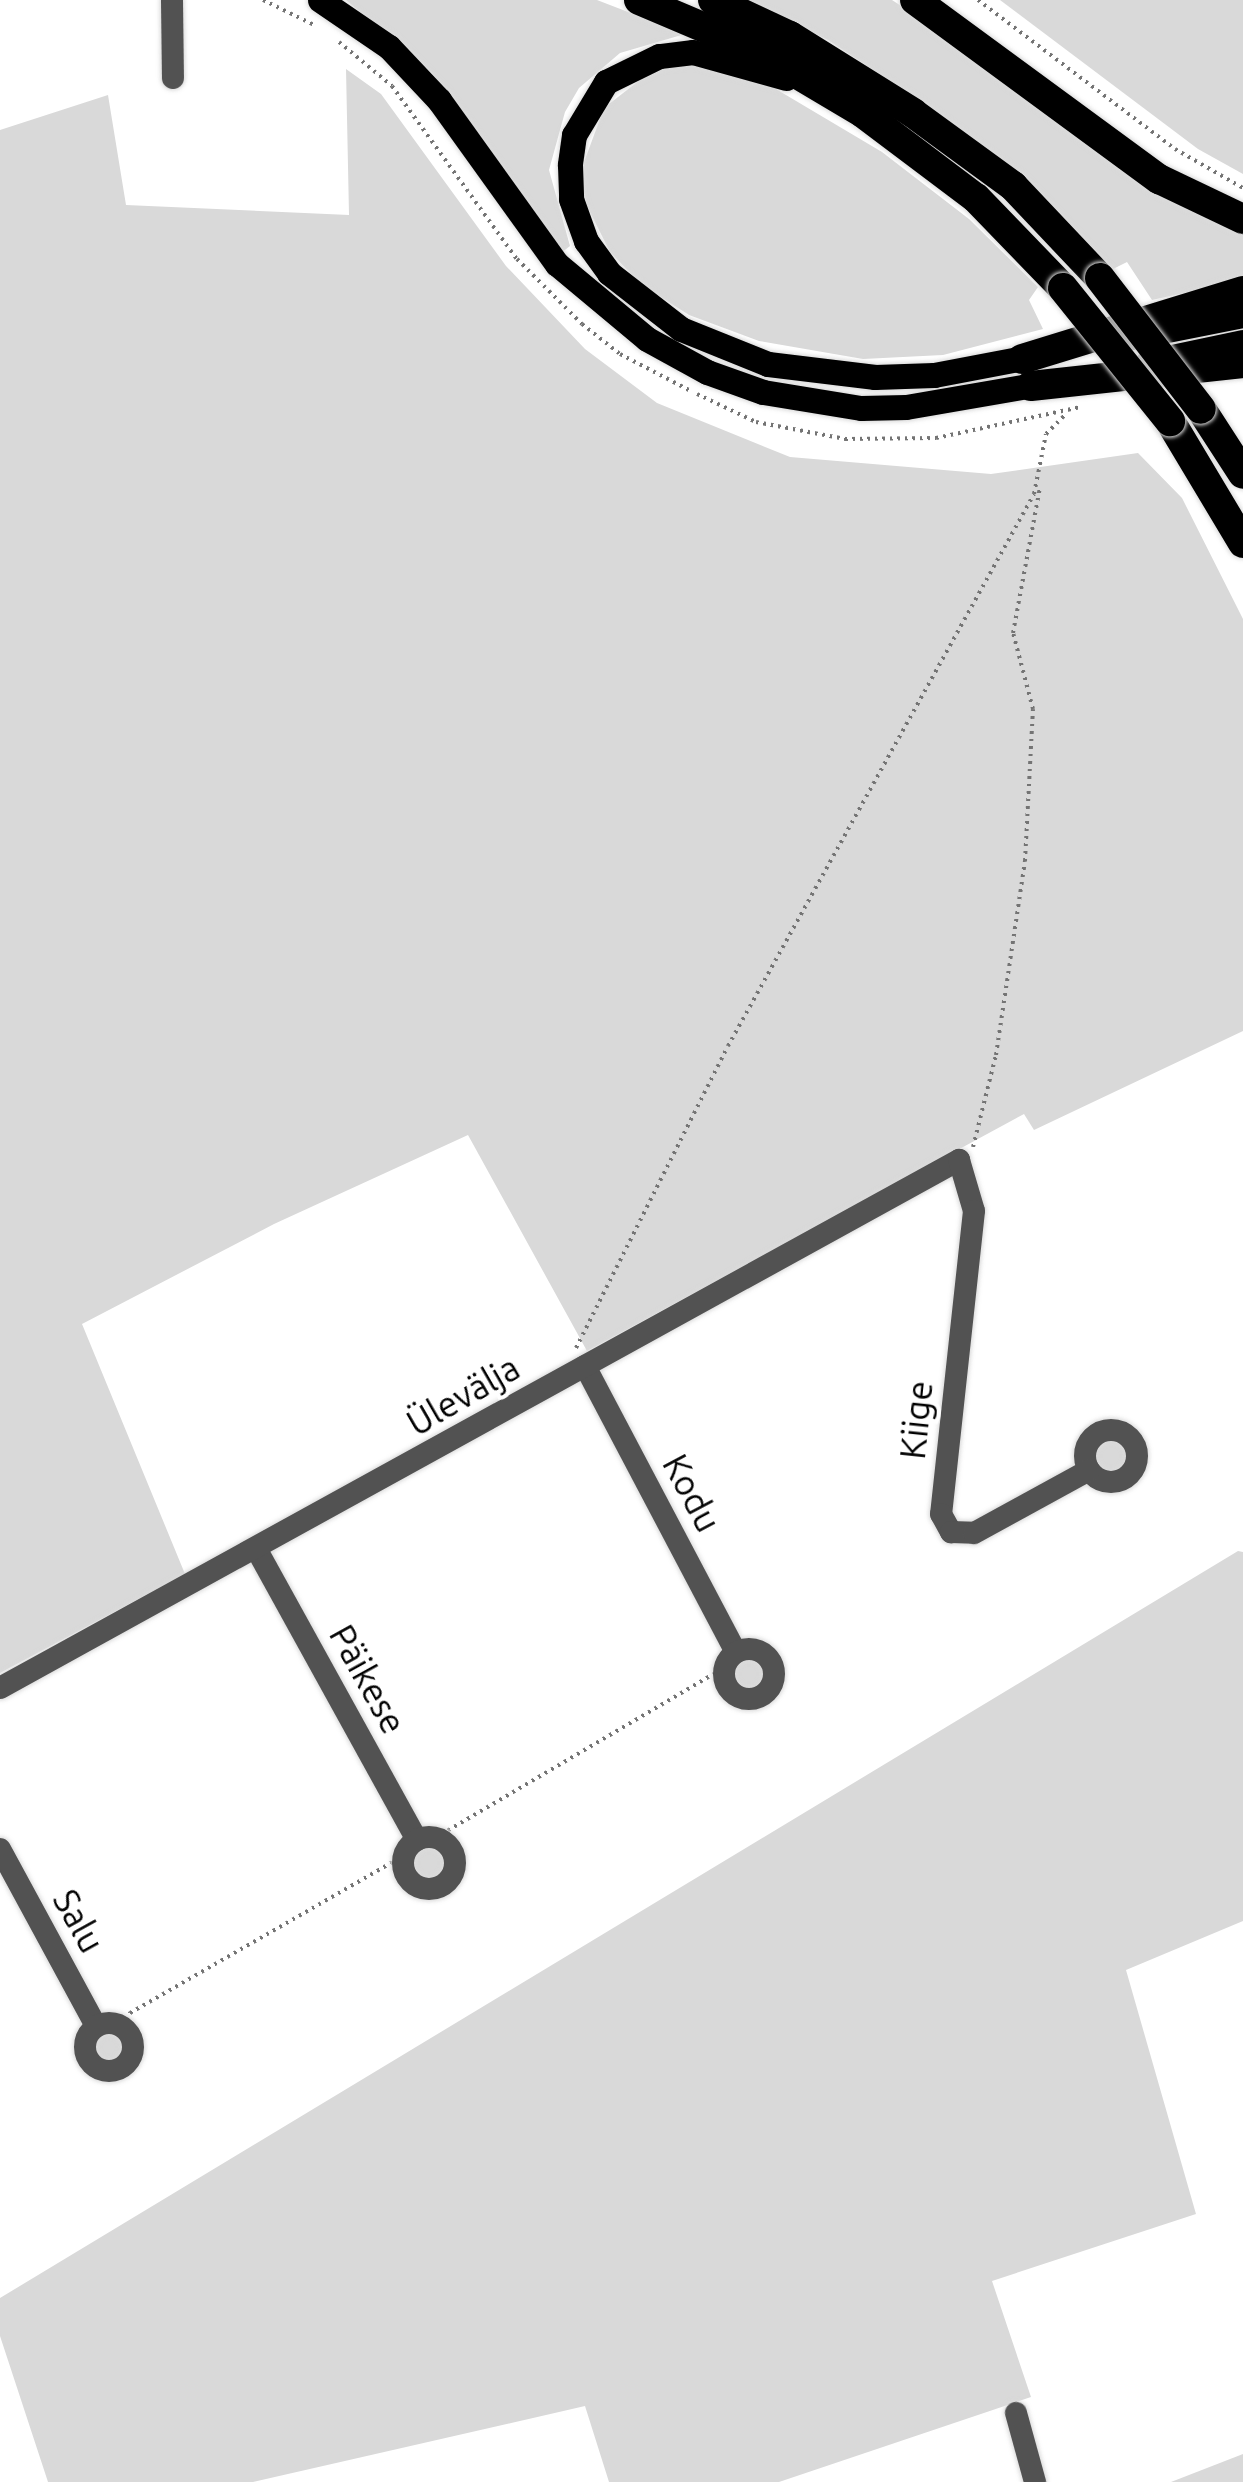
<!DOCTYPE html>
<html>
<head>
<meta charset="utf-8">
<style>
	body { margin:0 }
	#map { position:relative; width:1243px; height:2482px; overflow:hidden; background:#fff; font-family:Ubuntu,sans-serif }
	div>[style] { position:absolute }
	.green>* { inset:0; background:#d9d9d9 }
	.round { border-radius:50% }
	.path>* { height:4px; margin-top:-2px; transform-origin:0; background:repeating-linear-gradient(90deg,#747474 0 2.5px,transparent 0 7.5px) }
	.roads { filter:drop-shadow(0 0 2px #dbdbdb) drop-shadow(0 0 2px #dbdbdb) }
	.minor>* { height:22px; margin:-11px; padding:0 11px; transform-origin:11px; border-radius:11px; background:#525252 }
	.minor>.ring { margin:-11px; padding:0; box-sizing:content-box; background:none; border:22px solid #525252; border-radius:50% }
	.major>* { height:25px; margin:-12.5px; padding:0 12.5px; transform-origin:12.5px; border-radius:12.5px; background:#000 }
	.highway>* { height:30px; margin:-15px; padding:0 15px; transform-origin:15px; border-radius:15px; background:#000 }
	.bridges { filter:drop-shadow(0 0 2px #dbdbdb) drop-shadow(0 0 2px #dbdbdb) }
	.highway-bridge>* { height:30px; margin:-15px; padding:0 15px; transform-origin:15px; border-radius:15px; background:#000 }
	span { translate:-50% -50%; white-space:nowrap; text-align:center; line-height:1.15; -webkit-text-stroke:8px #fff; paint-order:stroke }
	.street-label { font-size:35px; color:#000 }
</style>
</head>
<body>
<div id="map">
	<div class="green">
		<i style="clip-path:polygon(346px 0,597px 0,685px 34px,620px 53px,579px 88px,565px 112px,549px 170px,570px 246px,561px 253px,432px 73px)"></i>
		<i style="clip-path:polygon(747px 0,892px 0,1243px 230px,1243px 280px,1152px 300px,1127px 262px,1113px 269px,1024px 180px,920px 101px,828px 40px)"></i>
		<i style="clip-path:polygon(1000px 0,1243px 0,1243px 174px,1198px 149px)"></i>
		<i style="clip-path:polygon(684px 64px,759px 79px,882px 152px,969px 219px,1038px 287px,1029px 300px,1043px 329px,943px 355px,863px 359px,759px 341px,689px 315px,642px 285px,610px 252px,587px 206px,580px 173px,604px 108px,650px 72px)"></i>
		<i style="clip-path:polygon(346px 69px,381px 94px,506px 266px,585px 349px,657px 403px,790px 457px,991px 474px,1138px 453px,1182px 498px,1243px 619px,1243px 1031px,1034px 1130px,1024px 1114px,587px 1351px,468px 1135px,274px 1224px,82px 1324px,185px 1574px,0 1673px,0 130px,108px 95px,126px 205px,349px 215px)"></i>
		<i class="round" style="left:1094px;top:1438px;width:34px;height:34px"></i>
		<i style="clip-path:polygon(1238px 1551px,1243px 1552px,1243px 1921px,1126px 1970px,1196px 2214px,992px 2281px,1031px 2397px,779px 2482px,609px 2482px,585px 2406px,253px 2482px,48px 2482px,0 2336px,0 2298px)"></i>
		<i class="round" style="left:732px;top:1658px;width:34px;height:34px"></i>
		<i class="round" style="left:413px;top:1847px;width:34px;height:34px"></i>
		<i class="round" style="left:92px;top:2030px;width:34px;height:34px"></i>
		<i style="clip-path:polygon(1243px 2454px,1243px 2482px,1171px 2482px)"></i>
	</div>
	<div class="path">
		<i style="left:263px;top:0;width:57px;rotate:26.1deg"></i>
		<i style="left:978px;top:0;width:247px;rotate:37.1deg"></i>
		<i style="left:1175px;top:149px;width:78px;rotate:29.8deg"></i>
		<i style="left:339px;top:42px;width:69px;rotate:39.7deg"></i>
		<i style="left:392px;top:86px;width:213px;rotate:54.2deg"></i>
		<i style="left:517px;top:259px;width:92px;rotate:45deg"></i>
		<i style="left:582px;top:324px;width:48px;rotate:38.3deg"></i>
		<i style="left:620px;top:354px;width:78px;rotate:27.6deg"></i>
		<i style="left:697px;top:394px;width:65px;rotate:25.4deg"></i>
		<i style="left:756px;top:422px;width:91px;rotate:10.8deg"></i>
		<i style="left:845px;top:439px;width:91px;rotate:-0.6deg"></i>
		<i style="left:936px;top:438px;width:148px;rotate:-12.1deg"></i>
		<i style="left:973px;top:1147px;width:95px;rotate:-76deg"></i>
		<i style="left:996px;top:1055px;width:196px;rotate:-81.5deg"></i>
		<i style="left:1025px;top:861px;width:152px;rotate:-87deg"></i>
		<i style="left:1033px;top:709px;width:79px;rotate:-104.7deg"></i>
		<i style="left:1013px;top:633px;width:147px;rotate:-79.5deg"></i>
		<i style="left:576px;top:1348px;width:338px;rotate:-63.3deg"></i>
		<i style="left:728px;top:1046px;width:631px;rotate:-61deg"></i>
		<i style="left:1034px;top:494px;width:61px;rotate:-78.7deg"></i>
		<i style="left:1046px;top:434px;width:28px;rotate:-45deg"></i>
		<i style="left:435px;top:1838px;width:335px;rotate:-30.5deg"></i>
		<i style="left:120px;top:2025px;width:16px;rotate:-50deg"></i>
		<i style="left:130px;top:2013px;width:315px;rotate:-29.9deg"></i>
	</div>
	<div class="roads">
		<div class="minor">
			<i style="left:172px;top:0;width:78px;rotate:89.3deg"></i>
			<i style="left:585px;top:1366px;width:323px;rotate:62.2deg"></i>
			<i class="ring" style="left:1085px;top:1430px;width:30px;height:30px"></i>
			<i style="left:258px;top:1552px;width:329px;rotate:61.1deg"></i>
			<i class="ring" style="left:724px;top:1649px;width:28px;height:28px"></i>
			<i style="left:0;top:1688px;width:1095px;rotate:-28.84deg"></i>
			<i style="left:959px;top:1160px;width:53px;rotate:73.6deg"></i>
			<i style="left:974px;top:1211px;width:305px;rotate:96.2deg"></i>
			<i style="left:941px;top:1514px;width:21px;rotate:61deg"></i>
			<i style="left:951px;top:1532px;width:23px;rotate:2deg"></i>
			<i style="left:974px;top:1533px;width:131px;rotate:-28.7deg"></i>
			<i class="ring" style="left:403px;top:1837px;width:30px;height:30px"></i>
			<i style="left:0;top:1849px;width:201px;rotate:61.5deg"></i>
			<i class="ring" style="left:85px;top:2023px;width:26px;height:26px"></i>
			<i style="left:1016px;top:2413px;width:72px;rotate:74.6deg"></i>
		</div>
		<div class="major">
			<i style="left:320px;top:0;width:83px;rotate:34.3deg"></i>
			<i style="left:389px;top:47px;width:73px;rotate:46.7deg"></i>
			<i style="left:439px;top:100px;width:202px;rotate:54.3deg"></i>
			<i style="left:557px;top:264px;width:117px;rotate:39.8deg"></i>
			<i style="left:647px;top:339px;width:68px;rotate:28.8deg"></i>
			<i style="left:707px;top:372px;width:59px;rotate:19.7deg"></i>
			<i style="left:763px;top:392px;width:99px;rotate:9.3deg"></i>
			<i style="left:861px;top:408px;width:45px;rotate:-1.3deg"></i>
			<i style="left:906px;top:407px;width:147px;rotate:-9.8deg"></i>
			<i style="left:786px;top:78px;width:97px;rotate:-164.4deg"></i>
			<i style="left:693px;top:52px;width:34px;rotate:173deg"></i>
			<i style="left:659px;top:56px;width:59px;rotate:153.9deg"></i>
			<i style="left:606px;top:82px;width:62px;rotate:121.1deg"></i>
			<i style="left:574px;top:135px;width:30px;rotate:98deg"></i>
			<i style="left:570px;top:165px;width:34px;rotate:88deg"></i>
			<i style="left:571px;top:199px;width:45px;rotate:70.3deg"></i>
			<i style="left:586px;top:241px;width:39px;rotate:54deg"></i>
			<i style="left:609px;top:273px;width:91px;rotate:37.9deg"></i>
			<i style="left:681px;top:329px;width:94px;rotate:21.9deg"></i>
			<i style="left:768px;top:364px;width:108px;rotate:6.9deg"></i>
			<i style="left:875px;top:377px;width:59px;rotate:-1.9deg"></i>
			<i style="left:934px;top:375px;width:107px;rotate:-10.8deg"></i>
			<i style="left:1132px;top:337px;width:113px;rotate:-11.2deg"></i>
			<i style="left:1148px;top:362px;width:97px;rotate:-11.9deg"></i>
		</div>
		<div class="highway">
			<i style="left:639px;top:0;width:130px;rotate:23deg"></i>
			<i style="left:759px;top:51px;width:121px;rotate:30.8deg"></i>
			<i style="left:863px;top:113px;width:141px;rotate:37deg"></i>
			<i style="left:976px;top:198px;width:125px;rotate:46deg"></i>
			<i style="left:713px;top:0;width:85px;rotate:25.1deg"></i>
			<i style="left:790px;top:36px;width:145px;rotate:32deg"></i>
			<i style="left:913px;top:113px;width:124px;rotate:36.1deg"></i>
			<i style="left:1013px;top:186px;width:127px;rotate:46.6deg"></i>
			<i style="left:915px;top:0;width:303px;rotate:36.3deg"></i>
			<i style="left:1159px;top:179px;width:93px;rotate:25.5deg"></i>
			<i style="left:1022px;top:359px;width:231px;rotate:-17.1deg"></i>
			<i style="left:1031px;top:386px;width:213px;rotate:-6.2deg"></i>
			<i style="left:1201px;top:409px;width:77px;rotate:57.1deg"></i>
			<i style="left:1170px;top:421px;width:142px;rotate:59.1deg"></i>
		</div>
	</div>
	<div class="bridges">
		<div class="highway-bridge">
			<i style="left:1100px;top:278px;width:165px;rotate:52.4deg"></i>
			<i style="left:1063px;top:288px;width:171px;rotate:51.2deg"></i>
		</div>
	</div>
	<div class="street-label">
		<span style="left:463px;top:1395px;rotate:-30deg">Ülevälja</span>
		<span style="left:916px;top:1420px;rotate:-84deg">Kiige</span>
		<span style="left:692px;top:1493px;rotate:62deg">Kodu</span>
		<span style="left:368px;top:1679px;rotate:61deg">Päikese</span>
		<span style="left:79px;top:1921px;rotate:61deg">Salu</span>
	</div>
</div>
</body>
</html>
